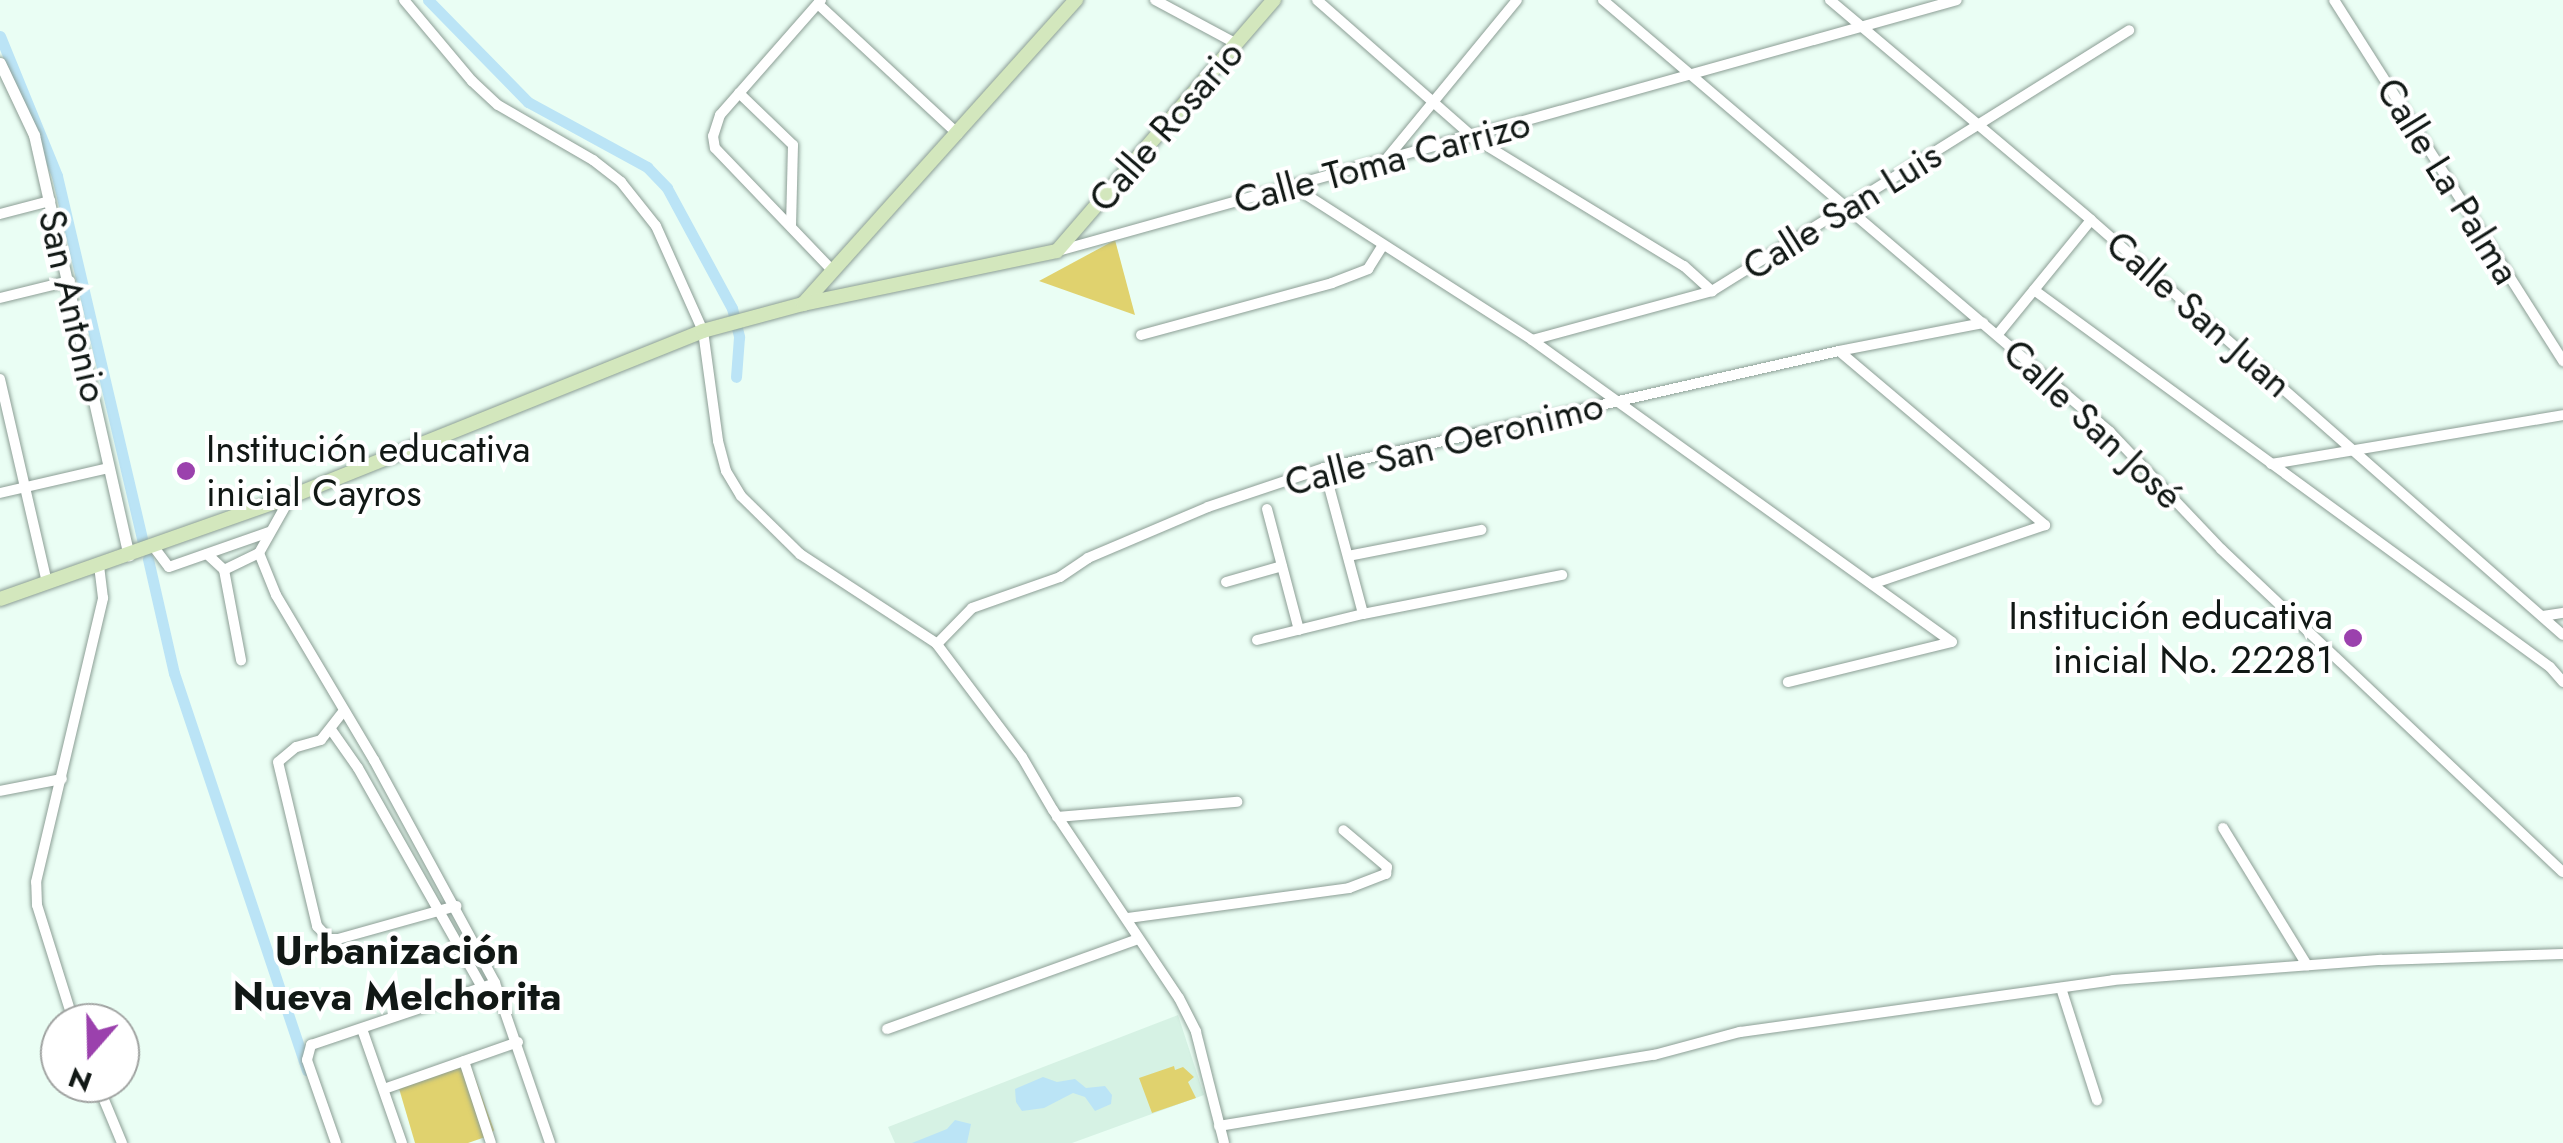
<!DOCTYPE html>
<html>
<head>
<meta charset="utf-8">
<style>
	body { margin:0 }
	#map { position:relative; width:2563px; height:1143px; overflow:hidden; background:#eafef4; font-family:Jost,sans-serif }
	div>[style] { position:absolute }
	.built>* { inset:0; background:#d6f2e4 }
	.green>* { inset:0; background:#e0d26e }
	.water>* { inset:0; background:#bbe4f6 }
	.canal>* { height:11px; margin:-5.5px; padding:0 5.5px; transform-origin:5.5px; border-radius:5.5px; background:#bbe4f6 }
	.roads { filter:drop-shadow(0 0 2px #8c9e95) drop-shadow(0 0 2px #8c9e95) }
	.minor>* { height:10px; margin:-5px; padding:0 5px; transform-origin:5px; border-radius:5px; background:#fff }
	.tertiary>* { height:11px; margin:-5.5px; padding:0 5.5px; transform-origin:5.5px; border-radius:5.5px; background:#fff }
	.secondary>* { height:14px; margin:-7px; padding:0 7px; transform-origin:7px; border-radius:7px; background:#d3e7bd }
	.dots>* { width:28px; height:28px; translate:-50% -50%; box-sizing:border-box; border:5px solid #fff; border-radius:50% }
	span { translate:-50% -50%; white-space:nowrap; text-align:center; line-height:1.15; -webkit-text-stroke:8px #fff; paint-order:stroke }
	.street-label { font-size:38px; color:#111815 }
	.poi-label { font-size:38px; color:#111815 }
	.left { translate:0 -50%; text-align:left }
	.right { translate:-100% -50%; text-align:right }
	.neighbourhood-label { font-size:40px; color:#111815; font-weight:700 }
	.north { position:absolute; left:40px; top:1003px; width:100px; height:100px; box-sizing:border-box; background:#fff; border:2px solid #a0a3a1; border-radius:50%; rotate:200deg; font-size:28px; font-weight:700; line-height:40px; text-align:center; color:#111815 }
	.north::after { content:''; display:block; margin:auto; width:35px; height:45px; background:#9b41ad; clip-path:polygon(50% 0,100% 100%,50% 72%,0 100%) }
</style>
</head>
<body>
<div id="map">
	<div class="built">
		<i style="clip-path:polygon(1178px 1015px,1204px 1095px,1072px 1143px,895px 1143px,888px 1127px)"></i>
	</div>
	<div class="green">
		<i style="clip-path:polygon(1115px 240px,1135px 315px,1039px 281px)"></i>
		<i style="clip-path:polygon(470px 1064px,494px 1130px,491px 1135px,468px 1143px,415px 1143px,398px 1085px)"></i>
		<i style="clip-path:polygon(1174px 1066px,1175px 1070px,1183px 1067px,1194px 1077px,1188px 1082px,1196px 1098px,1152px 1113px,1139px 1078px)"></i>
	</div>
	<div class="water">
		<i style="clip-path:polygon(1043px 1077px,1057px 1082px,1075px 1079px,1086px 1088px,1105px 1086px,1112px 1095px,1111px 1104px,1095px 1111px,1085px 1097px,1073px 1093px,1044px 1108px,1022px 1111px,1016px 1102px,1015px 1089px)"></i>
		<i style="clip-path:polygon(955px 1120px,971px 1124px,967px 1143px,912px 1143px,947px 1129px)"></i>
	</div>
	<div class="canal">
		<i style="left:428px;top:0;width:143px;rotate:45.6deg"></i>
		<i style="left:528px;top:102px;width:136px;rotate:28.6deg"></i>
		<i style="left:647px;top:167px;width:29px;rotate:46deg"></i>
		<i style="left:667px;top:188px;width:136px;rotate:61.6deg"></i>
		<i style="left:732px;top:308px;width:30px;rotate:76deg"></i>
		<i style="left:739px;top:337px;width:40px;rotate:94.3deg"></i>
		<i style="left:0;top:36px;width:151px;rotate:67.8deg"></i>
		<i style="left:57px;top:176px;width:373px;rotate:76.8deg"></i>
		<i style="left:148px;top:559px;width:117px;rotate:77.2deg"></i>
		<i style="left:174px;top:673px;width:419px;rotate:71.5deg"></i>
	</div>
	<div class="roads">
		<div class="minor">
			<i style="left:404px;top:0;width:106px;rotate:50deg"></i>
			<i style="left:472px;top:81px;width:35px;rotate:43deg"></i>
			<i style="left:498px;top:105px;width:110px;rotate:30.1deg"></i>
			<i style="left:593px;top:160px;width:36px;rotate:38deg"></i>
			<i style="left:621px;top:182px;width:56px;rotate:51.5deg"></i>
			<i style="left:656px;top:226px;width:115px;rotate:65.9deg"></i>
			<i style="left:703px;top:331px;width:111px;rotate:82.2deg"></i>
			<i style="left:718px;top:441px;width:31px;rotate:75deg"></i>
			<i style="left:726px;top:471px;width:29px;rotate:59deg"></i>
			<i style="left:741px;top:496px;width:83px;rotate:44.5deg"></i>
			<i style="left:800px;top:554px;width:163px;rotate:33.2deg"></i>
			<i style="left:936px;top:643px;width:143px;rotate:53deg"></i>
			<i style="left:1022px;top:757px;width:61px;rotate:59.7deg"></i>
			<i style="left:1053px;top:810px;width:226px;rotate:56.2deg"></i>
			<i style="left:1179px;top:998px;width:38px;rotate:63deg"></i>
			<i style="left:1196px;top:1032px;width:114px;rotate:75.8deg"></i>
			<i style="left:821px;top:0;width:153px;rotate:131.3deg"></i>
			<i style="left:720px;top:115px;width:22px;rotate:108deg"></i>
			<i style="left:713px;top:136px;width:12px;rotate:81deg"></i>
			<i style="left:715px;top:148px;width:170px;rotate:46.2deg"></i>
			<i style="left:1155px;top:0;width:93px;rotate:28.2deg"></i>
			<i style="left:1317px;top:0;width:209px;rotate:41.3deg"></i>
			<i style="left:1474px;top:138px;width:246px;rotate:31.4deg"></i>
			<i style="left:1684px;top:266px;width:38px;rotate:42deg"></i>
			<i style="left:1603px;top:0;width:666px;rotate:40.43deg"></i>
			<i style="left:2110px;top:432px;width:161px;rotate:46.5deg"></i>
			<i style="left:2221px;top:549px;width:470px;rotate:43.4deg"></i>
			<i style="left:1830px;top:0;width:341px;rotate:40.1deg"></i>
			<i style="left:2091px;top:220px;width:628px;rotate:41.32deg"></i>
			<i style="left:2334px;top:0;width:428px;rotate:57.6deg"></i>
			<i style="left:818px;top:4px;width:191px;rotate:42.9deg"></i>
			<i style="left:739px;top:93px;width:75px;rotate:43.9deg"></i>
			<i style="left:793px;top:145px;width:81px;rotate:91.4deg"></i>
			<i style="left:1388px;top:157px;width:203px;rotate:-50.6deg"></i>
			<i style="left:1291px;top:185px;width:287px;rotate:32.7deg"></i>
			<i style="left:1532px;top:340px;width:517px;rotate:35.72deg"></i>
			<i style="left:1952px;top:642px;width:169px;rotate:166.3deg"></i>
			<i style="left:0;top:214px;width:52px;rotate:-14.6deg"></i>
			<i style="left:1058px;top:251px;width:933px;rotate:-15.6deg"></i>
			<i style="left:2034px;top:290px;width:639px;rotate:36.15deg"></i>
			<i style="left:2550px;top:667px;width:20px;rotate:49deg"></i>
			<i style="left:0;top:298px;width:72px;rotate:-13.7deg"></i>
			<i style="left:1998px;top:334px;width:147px;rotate:-50.8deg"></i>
			<i style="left:1141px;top:335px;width:198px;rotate:-15.2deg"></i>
			<i style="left:1332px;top:283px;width:39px;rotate:-21deg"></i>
			<i style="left:1368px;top:269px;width:28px;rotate:-58deg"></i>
			<i style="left:1532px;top:340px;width:187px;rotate:-15.2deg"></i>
			<i style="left:1712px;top:291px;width:492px;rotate:-32deg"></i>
			<i style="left:1839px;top:351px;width:270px;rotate:40.2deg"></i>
			<i style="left:2045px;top:525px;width:183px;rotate:161.2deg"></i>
			<i style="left:0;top:379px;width:209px;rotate:77deg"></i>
			<i style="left:2271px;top:464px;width:296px;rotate:-9.5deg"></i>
			<i style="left:1324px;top:468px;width:151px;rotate:75deg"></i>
			<i style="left:0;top:493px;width:112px;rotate:-12.9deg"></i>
			<i style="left:290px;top:498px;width:63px;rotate:119.4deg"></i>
			<i style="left:259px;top:553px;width:45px;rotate:68deg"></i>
			<i style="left:276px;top:595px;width:192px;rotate:59.3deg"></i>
			<i style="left:374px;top:760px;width:254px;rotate:61.5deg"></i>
			<i style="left:495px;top:983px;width:169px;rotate:71deg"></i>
			<i style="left:1267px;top:509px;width:125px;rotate:75.2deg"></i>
			<i style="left:153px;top:546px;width:26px;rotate:53deg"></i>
			<i style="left:169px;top:567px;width:106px;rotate:-19.3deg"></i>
			<i style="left:207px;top:554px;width:23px;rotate:43deg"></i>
			<i style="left:224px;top:570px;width:92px;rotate:79.3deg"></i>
			<i style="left:1348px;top:556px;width:136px;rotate:-11.1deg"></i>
			<i style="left:224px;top:570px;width:39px;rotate:-26deg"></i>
			<i style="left:1226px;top:582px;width:58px;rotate:-15.9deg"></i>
			<i style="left:2543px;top:616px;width:20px;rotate:-9deg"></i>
			<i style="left:1257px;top:640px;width:109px;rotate:-13.8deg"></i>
			<i style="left:1363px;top:614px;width:203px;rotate:-11.1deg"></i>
			<i style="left:937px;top:644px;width:50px;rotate:-45.8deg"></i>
			<i style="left:972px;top:608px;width:93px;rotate:-19.4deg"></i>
			<i style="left:1060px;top:577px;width:34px;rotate:-34deg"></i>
			<i style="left:1088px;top:558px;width:130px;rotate:-23deg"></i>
			<i style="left:1208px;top:507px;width:122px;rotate:-18.6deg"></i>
			<i style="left:1324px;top:468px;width:528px;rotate:-12.8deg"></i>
			<i style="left:1839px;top:351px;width:147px;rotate:-11deg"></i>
			<i style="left:342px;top:713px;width:34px;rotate:128deg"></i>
			<i style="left:321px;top:740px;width:26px;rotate:164deg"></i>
			<i style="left:296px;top:747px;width:23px;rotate:140deg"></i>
			<i style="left:278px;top:762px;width:169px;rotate:76.6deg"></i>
			<i style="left:317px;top:926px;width:18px;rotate:47deg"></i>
			<i style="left:329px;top:939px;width:9px"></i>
			<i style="left:338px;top:939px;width:123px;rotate:-15.6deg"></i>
			<i style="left:332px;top:731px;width:45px;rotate:54.9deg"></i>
			<i style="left:358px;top:768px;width:249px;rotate:60.5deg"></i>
			<i style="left:0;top:791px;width:63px;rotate:-11deg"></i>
			<i style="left:1057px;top:817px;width:181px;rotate:-4.8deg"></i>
			<i style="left:2223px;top:828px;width:161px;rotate:58.5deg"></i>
			<i style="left:1128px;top:918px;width:223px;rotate:-7.7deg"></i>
			<i style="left:1349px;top:888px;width:40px;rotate:-21deg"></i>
			<i style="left:1386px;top:874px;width:7px;rotate:-82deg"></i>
			<i style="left:1387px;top:867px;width:57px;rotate:-139.9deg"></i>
			<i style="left:2061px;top:988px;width:118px;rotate:72.2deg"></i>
			<i style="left:74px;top:1023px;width:124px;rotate:-107.4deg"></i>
			<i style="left:37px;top:905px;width:23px;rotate:-92deg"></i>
			<i style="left:36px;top:882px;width:292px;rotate:-76.7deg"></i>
			<i style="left:103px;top:598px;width:33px;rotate:-97deg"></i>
			<i style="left:362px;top:1029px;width:121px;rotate:70.7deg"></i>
			<i style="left:887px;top:1029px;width:267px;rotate:-19.7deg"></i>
			<i style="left:464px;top:1061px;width:86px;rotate:71.8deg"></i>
			<i style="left:97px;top:1083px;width:65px;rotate:67.4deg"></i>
			<i style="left:384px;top:1089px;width:142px;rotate:-19.3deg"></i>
			<i style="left:1219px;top:1126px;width:441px;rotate:-9.3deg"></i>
			<i style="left:1654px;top:1055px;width:89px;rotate:-15deg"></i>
			<i style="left:1740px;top:1032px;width:377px;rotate:-7.9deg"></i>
			<i style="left:2113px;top:980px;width:269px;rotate:-4.3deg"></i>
			<i style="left:2381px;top:960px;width:182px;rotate:-1.9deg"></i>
			<i style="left:336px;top:1143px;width:88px;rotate:-109.3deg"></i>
			<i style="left:307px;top:1060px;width:16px;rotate:-75deg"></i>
			<i style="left:311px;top:1045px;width:194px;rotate:-18.6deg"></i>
		</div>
		<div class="tertiary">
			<i style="left:0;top:63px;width:80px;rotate:64.7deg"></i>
			<i style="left:34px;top:135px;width:431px;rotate:77.3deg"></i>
		</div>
		<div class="secondary">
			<i style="left:803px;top:304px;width:409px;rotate:-48.1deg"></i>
			<i style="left:0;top:599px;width:307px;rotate:-19.4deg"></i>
			<i style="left:290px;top:497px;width:445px;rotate:-21.9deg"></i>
			<i style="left:703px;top:331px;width:104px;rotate:-15.1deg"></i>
			<i style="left:803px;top:304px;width:259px;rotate:-11.8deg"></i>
			<i style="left:1057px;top:251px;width:332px;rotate:-49.2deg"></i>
		</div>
	</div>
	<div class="dots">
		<i style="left:186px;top:471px;background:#9b41ad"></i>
		<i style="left:2353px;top:638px;background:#9b41ad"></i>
	</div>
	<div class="street-label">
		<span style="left:1166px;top:126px;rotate:-49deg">Calle Rosario</span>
		<span style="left:1382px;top:162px;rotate:-15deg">Calle Toma Carrizo</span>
		<span style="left:2448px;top:181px;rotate:58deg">Calle La Palma</span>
		<span style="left:1842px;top:211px;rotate:-32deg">Calle San Luis</span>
		<span style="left:73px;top:306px;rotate:77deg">San Antonio</span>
		<span style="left:2199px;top:314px;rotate:41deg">Calle San Juan</span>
		<span style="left:2093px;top:424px;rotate:43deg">Calle San José</span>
		<span style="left:1444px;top:444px;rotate:-14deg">Calle San Oeronimo</span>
	</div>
	<div class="poi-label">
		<span class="left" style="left:206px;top:471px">Institución educativa<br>inicial Cayros</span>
		<span class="right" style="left:2333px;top:638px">Institución educativa<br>inicial No. 22281</span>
	</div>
	<div class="neighbourhood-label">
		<span style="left:397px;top:973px">Urbanización<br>Nueva Melchorita</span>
	</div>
	<div class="north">N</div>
</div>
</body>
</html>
